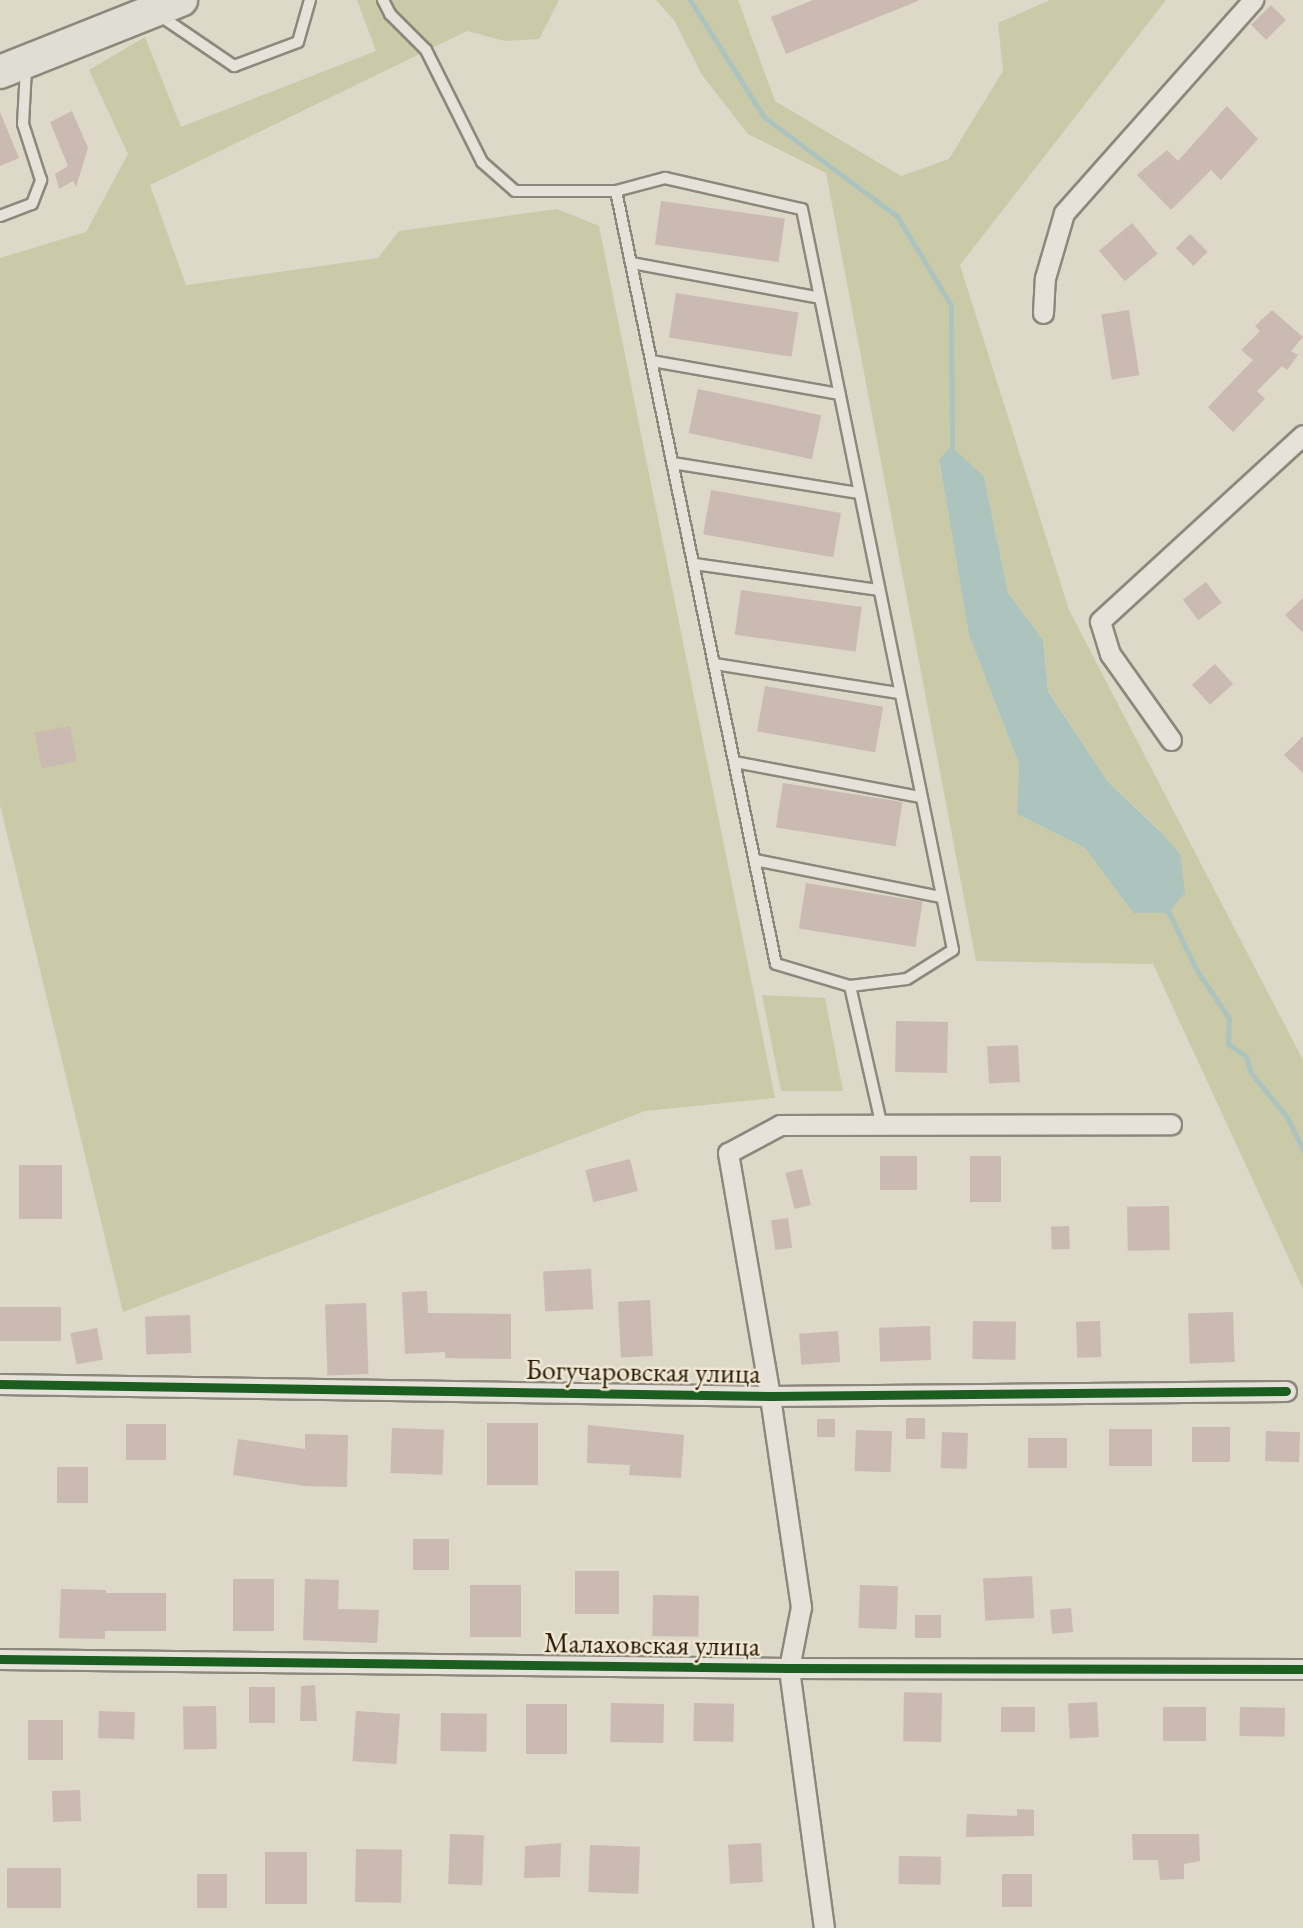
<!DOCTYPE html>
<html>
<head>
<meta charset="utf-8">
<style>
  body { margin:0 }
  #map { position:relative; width:1303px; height:1928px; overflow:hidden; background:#ddd8c8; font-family:"EB Garamond",serif }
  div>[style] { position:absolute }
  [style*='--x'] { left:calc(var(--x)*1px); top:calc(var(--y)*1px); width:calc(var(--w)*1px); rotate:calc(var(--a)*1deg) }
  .green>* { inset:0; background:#cacaa8 }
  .water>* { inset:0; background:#adc3be }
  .stream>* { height:5px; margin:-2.5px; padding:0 2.5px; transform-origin:2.5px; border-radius:2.5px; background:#adc3be }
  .building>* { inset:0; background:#cabab1; transform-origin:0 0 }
  .roads { filter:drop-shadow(2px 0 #8d887c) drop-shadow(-2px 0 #8d887c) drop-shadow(0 2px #8d887c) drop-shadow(0 -2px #8d887c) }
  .lane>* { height:10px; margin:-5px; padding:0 5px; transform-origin:5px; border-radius:5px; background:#e6e2da }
  .street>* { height:19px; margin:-9.5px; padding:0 9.5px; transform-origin:9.5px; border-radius:9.5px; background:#e6e2da }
  .primary>* { height:32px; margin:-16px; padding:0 16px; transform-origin:16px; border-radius:16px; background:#e0ddd4 }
  .cycleway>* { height:9px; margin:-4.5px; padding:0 4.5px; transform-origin:4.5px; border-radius:4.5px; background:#1b5e20 }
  span { translate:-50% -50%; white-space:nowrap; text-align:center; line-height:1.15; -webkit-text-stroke:5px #efe8d5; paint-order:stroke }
  .street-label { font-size:28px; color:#2a1801 }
</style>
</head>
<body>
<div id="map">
  <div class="green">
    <i style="clip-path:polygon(357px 0,559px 0,539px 39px,505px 41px,467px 31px,150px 185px,186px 285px,378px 258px,399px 231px,557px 209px,599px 226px,775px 1098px,645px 1111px,123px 1312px,0 805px,0 258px,86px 232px,128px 154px,89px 70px,145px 37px,181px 127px,376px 51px)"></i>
    <i style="clip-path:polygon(evenodd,656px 0,738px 0,775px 101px,901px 176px,949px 159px,1003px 71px,998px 23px,1050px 0,1166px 0,960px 265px,1069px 610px,1303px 1060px,1303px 1289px,1153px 964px,976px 961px,826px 173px,748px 134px,702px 75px,674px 20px,656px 0,939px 461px,984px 477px,1008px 593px,1043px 640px,1048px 690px,1108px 782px,1161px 831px,1133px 913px,1085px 848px,1017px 814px,1019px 764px,969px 635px,939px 461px)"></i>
    <i style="clip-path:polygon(762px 995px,825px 998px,843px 1091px,781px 1091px)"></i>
  </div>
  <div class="water">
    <i style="clip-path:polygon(951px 446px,984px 477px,1008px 593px,1043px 640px,1048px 691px,1108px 782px,1161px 832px,1180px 854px,1185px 892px,1169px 913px,1133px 913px,1085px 848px,1017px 814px,1019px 764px,969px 635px,939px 460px)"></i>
  </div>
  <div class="stream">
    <i style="--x:690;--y:0;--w:138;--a:57.7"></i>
    <i style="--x:764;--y:117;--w:166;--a:36.7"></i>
    <i style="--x:897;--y:216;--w:104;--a:58.8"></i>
    <i style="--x:951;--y:305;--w:146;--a:89.6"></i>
    <i style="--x:1163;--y:909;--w:7;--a:34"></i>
    <i style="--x:1169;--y:913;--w:64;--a:64.2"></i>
    <i style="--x:1197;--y:971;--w:57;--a:55.8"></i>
    <i style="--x:1229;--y:1018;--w:26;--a:92"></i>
    <i style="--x:1228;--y:1044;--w:22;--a:34"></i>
    <i style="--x:1246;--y:1056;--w:18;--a:74"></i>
    <i style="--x:1251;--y:1073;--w:57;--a:50.7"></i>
    <i style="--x:1287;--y:1117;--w:37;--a:64"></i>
  </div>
  <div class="building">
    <i style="clip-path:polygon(813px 0,918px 0,918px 1px,786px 54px,771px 17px)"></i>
    <i style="left:1271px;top:5px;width:21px;height:28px;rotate:45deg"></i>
    <i style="clip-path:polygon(1227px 106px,1258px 139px,1221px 180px,1211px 170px,1171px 210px,1137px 175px,1167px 150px,1178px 161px)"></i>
    <i style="clip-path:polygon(72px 111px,88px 148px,76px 187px,73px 181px,59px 189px,55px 174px,68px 166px,50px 122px)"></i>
    <i style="clip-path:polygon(0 112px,19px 158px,0 166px)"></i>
    <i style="left:661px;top:201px;width:125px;height:44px;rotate:8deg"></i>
    <i style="left:1132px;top:223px;width:40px;height:43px;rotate:50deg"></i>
    <i style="left:1190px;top:234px;width:25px;height:20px;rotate:45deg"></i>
    <i style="left:676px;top:293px;width:124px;height:45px;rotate:9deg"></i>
    <i style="left:1129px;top:310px;width:66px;height:28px;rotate:81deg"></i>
    <i style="clip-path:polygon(1272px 310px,1303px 337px,1291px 351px,1298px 355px,1287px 370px,1282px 366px,1257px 391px,1265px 399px,1233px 432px,1208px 407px,1253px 360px,1241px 350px,1260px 331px,1255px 326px)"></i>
    <i style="left:698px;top:389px;width:126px;height:45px;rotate:12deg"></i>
    <i style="left:711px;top:490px;width:132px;height:45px;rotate:10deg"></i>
    <i style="left:1206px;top:582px;width:26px;height:29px;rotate:53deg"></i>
    <i style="left:741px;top:590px;width:122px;height:45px;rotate:8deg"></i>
    <i style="clip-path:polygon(1303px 598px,1303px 633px,1285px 615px)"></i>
    <i style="left:1215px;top:664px;width:27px;height:31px;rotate:48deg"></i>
    <i style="left:765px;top:686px;width:120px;height:46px;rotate:10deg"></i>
    <i style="left:70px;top:726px;width:36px;height:36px;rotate:79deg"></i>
    <i style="clip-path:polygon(1303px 736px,1303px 773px,1284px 755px)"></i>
    <i style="left:783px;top:783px;width:121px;height:45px;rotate:9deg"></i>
    <i style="left:806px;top:883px;width:118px;height:46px;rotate:9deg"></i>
    <i style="left:896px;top:1021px;width:52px;height:51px;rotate:1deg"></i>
    <i style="left:1018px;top:1045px;width:37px;height:31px;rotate:87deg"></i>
    <i style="left:917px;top:1156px;width:34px;height:37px;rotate:90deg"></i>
    <i style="left:970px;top:1156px;width:31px;height:46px"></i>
    <i style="left:630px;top:1159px;width:33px;height:46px;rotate:76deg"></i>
    <i style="left:19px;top:1165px;width:43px;height:54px"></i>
    <i style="left:802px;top:1169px;width:37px;height:17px;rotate:76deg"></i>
    <i style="left:1169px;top:1206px;width:44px;height:42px;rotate:89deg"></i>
    <i style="left:788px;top:1218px;width:30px;height:17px;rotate:82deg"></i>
    <i style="left:1069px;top:1226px;width:23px;height:18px;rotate:88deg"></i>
    <i style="left:591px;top:1269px;width:40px;height:48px;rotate:87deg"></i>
    <i style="clip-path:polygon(427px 1291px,428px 1313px,511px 1314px,511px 1359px,445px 1358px,445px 1352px,405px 1354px,402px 1292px)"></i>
    <i style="left:650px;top:1300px;width:56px;height:32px;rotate:87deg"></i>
    <i style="left:366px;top:1303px;width:71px;height:41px;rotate:88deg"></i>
    <i style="left:61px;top:1307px;width:34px;height:61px;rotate:90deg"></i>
    <i style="left:1233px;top:1312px;width:50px;height:45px;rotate:88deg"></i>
    <i style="left:190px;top:1315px;width:38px;height:45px;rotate:88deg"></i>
    <i style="left:973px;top:1321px;width:43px;height:38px;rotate:1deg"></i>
    <i style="left:1100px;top:1321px;width:36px;height:24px;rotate:88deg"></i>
    <i style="left:930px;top:1326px;width:34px;height:51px;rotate:88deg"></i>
    <i style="left:97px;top:1328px;width:32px;height:27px;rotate:79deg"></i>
    <i style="left:838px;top:1331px;width:31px;height:39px;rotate:86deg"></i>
    <i style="left:906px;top:1418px;width:19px;height:21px"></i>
    <i style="left:835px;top:1419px;width:18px;height:18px;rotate:90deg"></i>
    <i style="left:487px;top:1423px;width:51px;height:62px"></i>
    <i style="left:126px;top:1424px;width:40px;height:36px"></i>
    <i style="clip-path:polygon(588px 1425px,684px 1435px,681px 1478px,629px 1475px,630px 1465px,587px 1463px)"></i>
    <i style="left:1192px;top:1427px;width:38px;height:35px"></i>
    <i style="left:392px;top:1428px;width:52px;height:45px;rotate:2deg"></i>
    <i style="left:1152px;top:1429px;width:37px;height:43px;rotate:90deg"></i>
    <i style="left:856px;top:1430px;width:36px;height:41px;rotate:2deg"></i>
    <i style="left:1266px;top:1431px;width:34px;height:30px;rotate:2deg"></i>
    <i style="left:942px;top:1432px;width:26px;height:36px;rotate:2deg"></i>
    <i style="clip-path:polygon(305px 1434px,348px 1435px,347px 1487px,305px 1486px,233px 1475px,238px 1439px,305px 1449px)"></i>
    <i style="left:1067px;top:1438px;width:30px;height:39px;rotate:90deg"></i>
    <i style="left:57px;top:1467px;width:31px;height:36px"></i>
    <i style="left:413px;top:1539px;width:36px;height:31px"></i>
    <i style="left:575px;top:1571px;width:44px;height:43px"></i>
    <i style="left:1032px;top:1576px;width:42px;height:49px;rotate:87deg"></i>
    <i style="left:233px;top:1579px;width:41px;height:52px"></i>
    <i style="clip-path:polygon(305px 1579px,339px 1580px,338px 1609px,379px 1610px,377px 1643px,303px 1640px)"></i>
    <i style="left:470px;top:1585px;width:51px;height:52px"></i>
    <i style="left:860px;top:1585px;width:38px;height:43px;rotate:2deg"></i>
    <i style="clip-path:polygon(61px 1589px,106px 1590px,106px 1593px,166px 1593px,166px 1631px,105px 1631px,105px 1639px,59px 1638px)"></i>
    <i style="left:653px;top:1595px;width:46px;height:41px;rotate:1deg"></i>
    <i style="left:1071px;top:1608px;width:24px;height:21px;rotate:85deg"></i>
    <i style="left:941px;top:1615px;width:23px;height:26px;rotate:90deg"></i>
    <i style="clip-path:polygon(315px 1685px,317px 1721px,300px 1721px,301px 1686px)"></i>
    <i style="left:249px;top:1687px;width:26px;height:36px"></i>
    <i style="left:942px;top:1693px;width:49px;height:38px;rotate:91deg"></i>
    <i style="left:1097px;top:1702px;width:35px;height:29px;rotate:87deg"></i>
    <i style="left:611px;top:1703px;width:53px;height:39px;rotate:1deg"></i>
    <i style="left:694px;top:1703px;width:40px;height:38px;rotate:1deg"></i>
    <i style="left:526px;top:1704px;width:41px;height:50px"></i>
    <i style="left:216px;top:1706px;width:43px;height:33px;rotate:89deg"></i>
    <i style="left:1001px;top:1707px;width:34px;height:25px"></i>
    <i style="left:1206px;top:1707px;width:34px;height:43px;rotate:90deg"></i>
    <i style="left:1240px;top:1707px;width:45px;height:29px;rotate:1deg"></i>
    <i style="left:99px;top:1711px;width:36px;height:27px;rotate:2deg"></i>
    <i style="left:356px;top:1711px;width:44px;height:50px;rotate:4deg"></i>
    <i style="left:441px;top:1713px;width:46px;height:38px;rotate:1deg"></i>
    <i style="left:28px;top:1720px;width:35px;height:40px"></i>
    <i style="left:80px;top:1790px;width:31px;height:28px;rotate:88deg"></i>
    <i style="clip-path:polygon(1017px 1809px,1034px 1810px,1034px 1836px,966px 1837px,967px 1814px,1017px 1816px)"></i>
    <i style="left:450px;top:1834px;width:34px;height:50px;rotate:2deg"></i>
    <i style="clip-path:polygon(1132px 1834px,1199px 1834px,1200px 1861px,1184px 1864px,1184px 1879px,1160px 1880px,1158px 1860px,1133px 1860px)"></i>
    <i style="clip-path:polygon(561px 1843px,560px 1877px,524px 1878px,525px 1846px)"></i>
    <i style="left:761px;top:1843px;width:39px;height:33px;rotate:87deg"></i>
    <i style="left:590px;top:1845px;width:50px;height:47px;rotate:2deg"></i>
    <i style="left:356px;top:1849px;width:46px;height:53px;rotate:1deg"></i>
    <i style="left:265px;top:1852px;width:42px;height:52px"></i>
    <i style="left:899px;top:1856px;width:42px;height:28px;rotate:1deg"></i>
    <i style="left:7px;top:1868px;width:54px;height:40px"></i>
    <i style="left:197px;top:1874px;width:30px;height:34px"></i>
    <i style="left:1002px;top:1874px;width:30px;height:33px"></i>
  </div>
  <div class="roads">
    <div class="lane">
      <i style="--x:383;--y:0;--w:16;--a:63"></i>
      <i style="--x:390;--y:14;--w:51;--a:45"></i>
      <i style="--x:426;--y:50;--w:125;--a:63.4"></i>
      <i style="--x:482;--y:162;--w:44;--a:41.3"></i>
      <i style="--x:515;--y:191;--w:101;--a:0"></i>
      <i style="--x:616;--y:191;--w:51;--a:-14.9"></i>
      <i style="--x:665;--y:178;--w:140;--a:12.8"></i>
      <i style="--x:802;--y:209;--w:756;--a:78.48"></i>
      <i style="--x:953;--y:950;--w:54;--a:147.8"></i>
      <i style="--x:907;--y:979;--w:57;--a:173"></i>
      <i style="--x:159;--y:15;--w:91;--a:34.2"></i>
      <i style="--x:234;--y:66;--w:68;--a:-20.6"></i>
      <i style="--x:298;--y:42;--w:44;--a:-74.1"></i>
      <i style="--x:616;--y:191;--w:789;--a:78.31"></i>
      <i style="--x:776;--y:964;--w:77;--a:16.6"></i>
      <i style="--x:850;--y:986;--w:140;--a:77.2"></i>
      <i style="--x:0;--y:216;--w:34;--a:-21"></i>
      <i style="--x:32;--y:204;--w:26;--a:-69"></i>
      <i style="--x:41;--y:180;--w:59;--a:-107.8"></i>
      <i style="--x:23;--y:124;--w:56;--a:-86.9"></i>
      <i style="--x:632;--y:263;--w:191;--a:10.5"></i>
      <i style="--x:652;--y:361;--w:190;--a:10"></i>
      <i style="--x:673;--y:463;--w:188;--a:9.2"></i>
      <i style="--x:694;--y:564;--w:186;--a:8"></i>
      <i style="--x:715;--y:664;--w:186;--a:9"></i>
      <i style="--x:735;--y:762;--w:188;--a:10.7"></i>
      <i style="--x:755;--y:860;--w:190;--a:11.3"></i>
    </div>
    <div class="street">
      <i style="--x:1043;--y:313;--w:35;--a:-87"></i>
      <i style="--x:1045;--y:278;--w:68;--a:-73.7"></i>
      <i style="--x:1064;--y:213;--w:285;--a:-48.4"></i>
      <i style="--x:1171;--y:740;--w:105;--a:-125.3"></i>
      <i style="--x:1110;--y:654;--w:34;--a:-107"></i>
      <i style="--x:1100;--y:621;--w:275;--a:-42.5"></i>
      <i style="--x:0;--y:1384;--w:770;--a:0.89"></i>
      <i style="--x:770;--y:1396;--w:516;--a:-0.56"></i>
      <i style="--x:0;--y:1659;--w:789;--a:0.65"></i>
      <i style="--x:789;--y:1668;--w:514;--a:0.11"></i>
      <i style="--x:824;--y:1928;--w:262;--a:-97.7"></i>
      <i style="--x:789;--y:1668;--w:62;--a:-78.9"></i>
      <i style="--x:801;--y:1607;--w:213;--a:-98.4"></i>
      <i style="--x:770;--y:1396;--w:247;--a:-99.8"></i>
      <i style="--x:728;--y:1153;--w:59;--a:-28.3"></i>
      <i style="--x:780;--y:1125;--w:391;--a:-0.1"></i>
    </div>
    <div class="primary">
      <i style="--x:0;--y:72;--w:195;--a:-21.7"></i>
    </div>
  </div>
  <div class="cycleway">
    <i style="--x:0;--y:1384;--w:770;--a:0.89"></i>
    <i style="--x:770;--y:1396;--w:516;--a:-0.56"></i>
    <i style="--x:0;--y:1659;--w:789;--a:0.65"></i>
    <i style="--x:789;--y:1668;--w:514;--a:0.11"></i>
  </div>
  <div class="street-label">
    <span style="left:643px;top:1371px;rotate:1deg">Богучаровская улица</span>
    <span style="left:652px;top:1644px;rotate:1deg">Малаховская улица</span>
  </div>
</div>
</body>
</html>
